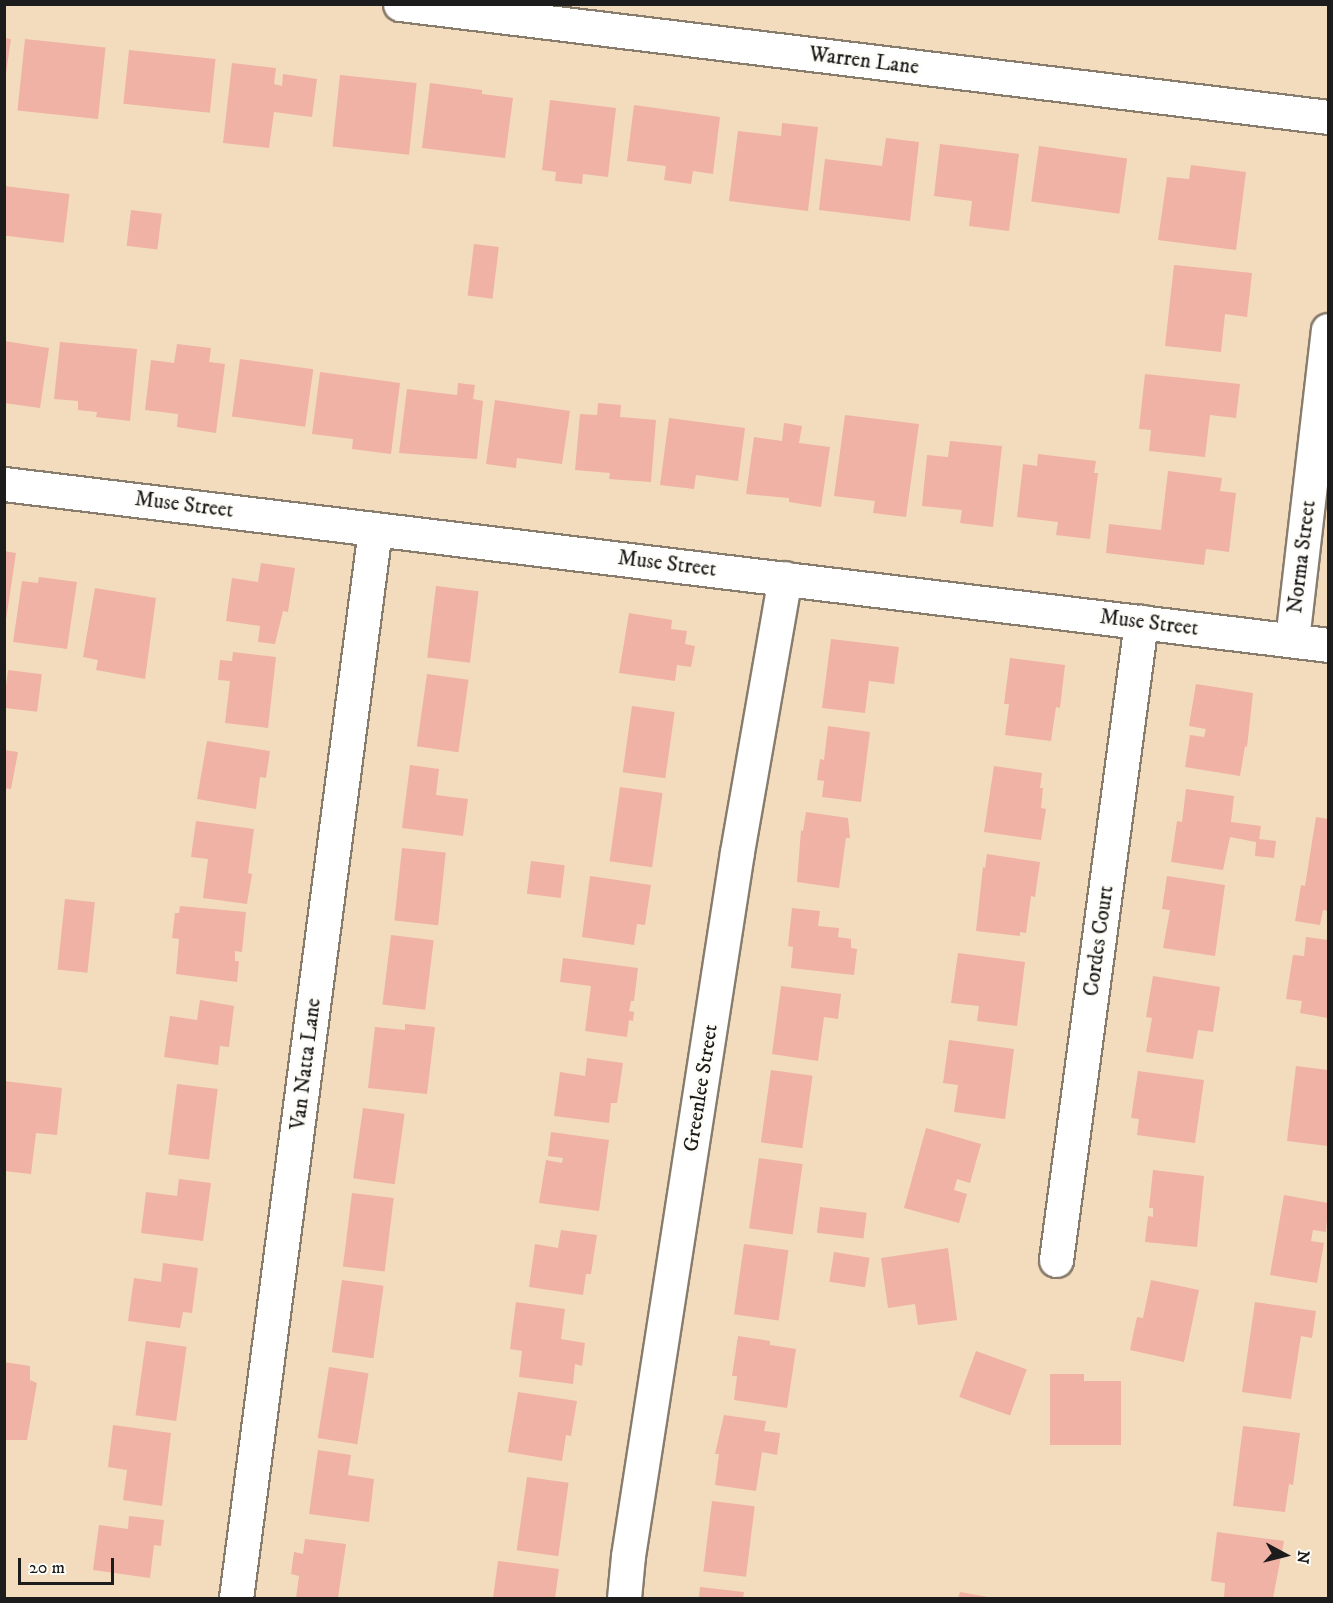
<!DOCTYPE html>
<html>
<head>
<meta charset="utf-8">
<style>
  body { margin:0 }
  #map { position:relative; width:1333px; height:1603px; overflow:hidden; background:#f3dcbe; font-family:"IM FELL DW Pica",serif }
  div>[style] { position:absolute }
  [style*='--x'] { left:calc(var(--x)*1px); top:calc(var(--y)*1px); width:calc(var(--w)*1px); rotate:calc(var(--a)*1deg) }
  .building>* { inset:0; background:#efb2a4; transform-origin:0 0 }
  .roads { filter:drop-shadow(2px 0 #887c6d) drop-shadow(-2px 0 #887c6d) drop-shadow(0 2px #887c6d) drop-shadow(0 -2px #887c6d) }
  .minor>* { height:33px; margin:-16.5px; padding:0 16.5px; transform-origin:16.5px; border-radius:16.5px; background:#fff }
  span { translate:-50% -50%; white-space:nowrap; text-align:center; line-height:1.15; -webkit-text-stroke:5px #fdfcf7; paint-order:stroke }
  .street-label { font-size:21px; color:#1c1c1c }
  .frame { position:absolute; inset:0; border:6px solid #1c1c1c; pointer-events:none }
  .north { position:absolute; left:1255px; top:1525px; width:60px; height:60px; -webkit-text-stroke:4px #fdfcf7; paint-order:stroke; rotate:97deg; font-size:16px; font-weight:700; line-height:24px; text-align:center; color:#1c1c1c }
  .north::after { content:''; display:block; margin:auto; width:21px; height:27px; background:#1c1c1c; clip-path:polygon(50% 0,100% 100%,50% 72%,0 100%) }
  .scale { position:absolute; left:18px; top:1558px; width:96px; height:27px; box-sizing:border-box; border:3px solid #1c1c1c; border-top:0; padding-left:8px; font-size:18px; line-height:21px; white-space:nowrap; color:#1c1c1c; -webkit-text-stroke:4px #fdfcf7; paint-order:stroke }
</style>
</head>
<body>
<div id="map">
  <div class="building">
    <i style="clip-path:polygon(4px 38px,11px 39px,6px 73px,4px 73px)"></i>
    <i style="left:25px;top:39px;width:81px;height:72px;rotate:6deg"></i>
    <i style="left:129px;top:50px;width:87px;height:54px;rotate:6deg"></i>
    <i style="clip-path:polygon(232px 63px,276px 68px,274px 84px,282px 86px,283px 74px,317px 79px,312px 117px,274px 112px,269px 148px,223px 143px)"></i>
    <i style="left:340px;top:75px;width:77px;height:72px;rotate:6deg"></i>
    <i style="clip-path:polygon(430px 83px,482px 90px,482px 94px,513px 98px,505px 158px,422px 148px)"></i>
    <i style="clip-path:polygon(550px 100px,616px 108px,608px 177px,583px 174px,582px 184px,555px 181px,556px 172px,542px 170px)"></i>
    <i style="clip-path:polygon(634px 105px,720px 117px,713px 174px,693px 171px,691px 184px,664px 180px,666px 166px,627px 161px)"></i>
    <i style="clip-path:polygon(782px 123px,818px 127px,808px 211px,729px 201px,738px 131px,781px 136px)"></i>
    <i style="clip-path:polygon(886px 138px,919px 142px,910px 221px,819px 210px,825px 159px,882px 166px)"></i>
    <i style="clip-path:polygon(940px 144px,1019px 154px,1009px 231px,969px 226px,972px 201px,934px 196px)"></i>
    <i style="left:1039px;top:146px;width:89px;height:56px;rotate:8deg"></i>
    <i style="clip-path:polygon(1191px 165px,1246px 172px,1236px 250px,1158px 240px,1167px 177px,1189px 179px)"></i>
    <i style="left:4px;top:186px;width:66px;height:49px;rotate:7deg"></i>
    <i style="left:131px;top:210px;width:31px;height:36px;rotate:7deg"></i>
    <i style="left:474px;top:244px;width:25px;height:52px;rotate:7deg"></i>
    <i style="clip-path:polygon(1174px 265px,1252px 273px,1247px 317px,1225px 314px,1221px 352px,1165px 346px)"></i>
    <i style="clip-path:polygon(4px 341px,49px 348px,40px 408px,4px 403px)"></i>
    <i style="clip-path:polygon(60px 342px,137px 349px,130px 421px,96px 417px,97px 412px,78px 410px,78px 401px,54px 399px)"></i>
    <i style="clip-path:polygon(177px 344px,211px 348px,209px 362px,225px 364px,216px 433px,177px 427px,178px 414px,145px 410px,151px 360px,174px 363px)"></i>
    <i style="left:240px;top:359px;width:74px;height:58px;rotate:8deg"></i>
    <i style="clip-path:polygon(320px 372px,400px 383px,391px 454px,352px 449px,353px 439px,312px 434px)"></i>
    <i style="clip-path:polygon(1145px 374px,1240px 384px,1236px 418px,1210px 415px,1205px 457px,1149px 451px,1151px 430px,1139px 429px)"></i>
    <i style="clip-path:polygon(458px 383px,475px 385px,473px 399px,483px 401px,477px 459px,399px 453px,407px 389px,457px 395px)"></i>
    <i style="clip-path:polygon(495px 400px,570px 411px,562px 464px,517px 458px,516px 468px,486px 464px)"></i>
    <i style="clip-path:polygon(598px 403px,621px 405px,620px 417px,656px 420px,651px 482px,609px 479px,610px 473px,575px 470px,580px 414px,597px 415px)"></i>
    <i style="clip-path:polygon(845px 415px,919px 424px,906px 517px,873px 513px,875px 501px,834px 496px)"></i>
    <i style="clip-path:polygon(669px 418px,745px 428px,738px 481px,696px 475px,694px 489px,660px 485px)"></i>
    <i style="clip-path:polygon(784px 423px,802px 426px,799px 443px,830px 447px,821px 507px,789px 502px,789px 498px,746px 494px,754px 437px,782px 441px)"></i>
    <i style="clip-path:polygon(950px 441px,1002px 446px,993px 527px,960px 523px,962px 510px,922px 506px,927px 455px,948px 457px)"></i>
    <i style="clip-path:polygon(1038px 454px,1096px 461px,1094px 473px,1098px 473px,1090px 539px,1056px 535px,1058px 522px,1017px 517px,1023px 464px,1037px 466px)"></i>
    <i style="clip-path:polygon(1168px 471px,1222px 478px,1220px 491px,1236px 493px,1229px 552px,1206px 549px,1204px 565px,1106px 553px,1109px 524px,1161px 530px)"></i>
    <i style="clip-path:polygon(4px 551px,16px 553px,6px 620px,4px 620px)"></i>
    <i style="clip-path:polygon(261px 563px,295px 568px,288px 612px,283px 611px,275px 644px,258px 642px,260px 626px,226px 621px,232px 578px,258px 582px)"></i>
    <i style="clip-path:polygon(39px 577px,77px 582px,67px 649px,13px 642px,22px 581px,38px 583px)"></i>
    <i style="left:436px;top:586px;width:43px;height:72px;rotate:7deg"></i>
    <i style="clip-path:polygon(95px 588px,156px 598px,145px 679px,96px 670px,98px 660px,83px 657px)"></i>
    <i style="clip-path:polygon(629px 613px,672px 620px,671px 629px,687px 631px,685px 644px,695px 646px,691px 667px,677px 665px,675px 681px,619px 673px)"></i>
    <i style="clip-path:polygon(831px 639px,899px 647px,894px 684px,869px 681px,865px 713px,822px 708px)"></i>
    <i style="clip-path:polygon(233px 652px,276px 657px,268px 728px,225px 723px,230px 681px,218px 680px,220px 660px,232px 661px)"></i>
    <i style="clip-path:polygon(1010px 658px,1065px 665px,1060px 708px,1056px 707px,1051px 741px,1005px 735px,1009px 704px,1004px 704px)"></i>
    <i style="left:8px;top:670px;width:34px;height:38px;rotate:7deg"></i>
    <i style="left:427px;top:674px;width:42px;height:73px;rotate:8deg"></i>
    <i style="clip-path:polygon(1196px 684px,1253px 693px,1247px 747px,1245px 746px,1240px 776px,1185px 767px,1190px 735px,1204px 737px,1206px 729px,1189px 726px)"></i>
    <i style="left:632px;top:706px;width:43px;height:67px;rotate:8deg"></i>
    <i style="clip-path:polygon(828px 726px,870px 732px,861px 802px,822px 797px,824px 781px,817px 780px,820px 759px,824px 760px)"></i>
    <i style="clip-path:polygon(207px 741px,270px 751px,266px 778px,260px 777px,256px 809px,197px 799px)"></i>
    <i style="clip-path:polygon(4px 750px,18px 752px,11px 789px,4px 788px)"></i>
    <i style="clip-path:polygon(410px 765px,439px 769px,436px 795px,468px 799px,463px 836px,402px 828px)"></i>
    <i style="clip-path:polygon(994px 766px,1042px 773px,1040px 788px,1043px 788px,1041px 808px,1046px 809px,1041px 840px,984px 832px)"></i>
    <i style="left:620px;top:787px;width:43px;height:75px;rotate:8deg"></i>
    <i style="clip-path:polygon(1186px 789px,1234px 796px,1231px 822px,1261px 826px,1259px 839px,1276px 841px,1274px 858px,1255px 856px,1256px 842px,1230px 837px,1223px 870px,1171px 862px,1177px 821px,1182px 822px)"></i>
    <i style="clip-path:polygon(806px 812px,848px 818px,850px 838px,846px 838px,839px 888px,797px 882px,801px 830px,803px 831px)"></i>
    <i style="clip-path:polygon(1316px 817px,1328px 819px,1328px 911px,1323px 910px,1320px 925px,1295px 921px,1301px 885px,1305px 886px)"></i>
    <i style="clip-path:polygon(196px 821px,254px 829px,248px 873px,252px 874px,247px 904px,203px 898px,208px 859px,191px 857px)"></i>
    <i style="left:402px;top:848px;width:44px;height:73px;rotate:6deg"></i>
    <i style="clip-path:polygon(987px 854px,1040px 862px,1035px 897px,1031px 896px,1026px 933px,1020px 932px,1020px 936px,976px 931px,983px 867px,985px 868px)"></i>
    <i style="left:531px;top:861px;width:34px;height:33px;rotate:7deg"></i>
    <i style="clip-path:polygon(590px 876px,651px 885px,645px 925px,637px 924px,634px 945px,582px 937px)"></i>
    <i style="clip-path:polygon(1167px 876px,1225px 885px,1215px 956px,1163px 948px,1170px 910px,1162px 909px)"></i>
    <i style="left:65px;top:899px;width:30px;height:71px;rotate:6deg"></i>
    <i style="clip-path:polygon(180px 906px,246px 912px,242px 952px,235px 951px,235px 961px,239px 961px,237px 982px,176px 974px,179px 939px,172px 938px,175px 913px,179px 913px)"></i>
    <i style="clip-path:polygon(792px 908px,820px 911px,818px 926px,839px 928px,838px 937px,851px 939px,851px 948px,857px 949px,854px 975px,791px 968px,793px 947px,788px 946px)"></i>
    <i style="left:391px;top:935px;width:43px;height:70px;rotate:7deg"></i>
    <i style="clip-path:polygon(1306px 937px,1328px 940px,1328px 1018px,1300px 1013px,1302px 1001px,1286px 999px,1293px 955px,1304px 956px)"></i>
    <i style="clip-path:polygon(958px 953px,1025px 962px,1017px 1026px,977px 1021px,979px 1006px,951px 1003px)"></i>
    <i style="clip-path:polygon(563px 958px,638px 968px,634px 1001px,631px 1001px,629px 1011px,634px 1012px,633px 1021px,629px 1020px,627px 1037px,585px 1031px,591px 986px,560px 982px)"></i>
    <i style="clip-path:polygon(1153px 976px,1220px 987px,1213px 1032px,1198px 1030px,1193px 1059px,1146px 1052px,1152px 1018px,1146px 1017px)"></i>
    <i style="clip-path:polygon(781px 986px,841px 994px,838px 1019px,824px 1017px,818px 1061px,772px 1054px)"></i>
    <i style="clip-path:polygon(200px 1000px,234px 1006px,229px 1047px,220px 1046px,218px 1065px,164px 1057px,170px 1016px,197px 1020px)"></i>
    <i style="clip-path:polygon(405px 1024px,435px 1027px,427px 1094px,368px 1088px,375px 1027px,405px 1030px)"></i>
    <i style="clip-path:polygon(949px 1040px,1014px 1049px,1005px 1119px,954px 1112px,958px 1085px,943px 1083px)"></i>
    <i style="clip-path:polygon(587px 1058px,623px 1063px,617px 1103px,611px 1103px,609px 1123px,554px 1116px,560px 1072px,585px 1076px)"></i>
    <i style="clip-path:polygon(1296px 1066px,1328px 1070px,1328px 1146px,1287px 1141px)"></i>
    <i style="left:771px;top:1070px;width:42px;height:73px;rotate:8deg"></i>
    <i style="clip-path:polygon(1138px 1071px,1204px 1080px,1195px 1143px,1137px 1135px,1139px 1119px,1131px 1118px)"></i>
    <i style="clip-path:polygon(4px 1081px,62px 1088px,57px 1135px,36px 1133px,31px 1174px,4px 1171px)"></i>
    <i style="left:177px;top:1084px;width:41px;height:71px;rotate:7deg"></i>
    <i style="left:363px;top:1108px;width:42px;height:71px;rotate:8deg"></i>
    <i style="clip-path:polygon(926px 1128px,981px 1144px,970px 1183px,957px 1179px,954px 1190px,967px 1194px,959px 1223px,904px 1208px)"></i>
    <i style="clip-path:polygon(551px 1132px,609px 1140px,599px 1211px,539px 1203px,546px 1160px,562px 1163px,563px 1158px,548px 1156px)"></i>
    <i style="left:759px;top:1158px;width:44px;height:71px;rotate:8deg"></i>
    <i style="clip-path:polygon(1153px 1170px,1204px 1176px,1197px 1247px,1145px 1242px,1148px 1216px,1153px 1217px,1153px 1208px,1149px 1208px)"></i>
    <i style="clip-path:polygon(179px 1179px,211px 1183px,203px 1241px,141px 1233px,146px 1192px,177px 1196px)"></i>
    <i style="left:352px;top:1193px;width:42px;height:74px;rotate:7deg"></i>
    <i style="clip-path:polygon(1284px 1195px,1328px 1203px,1326px 1232px,1313px 1230px,1311px 1241px,1324px 1243px,1317px 1283px,1270px 1275px)"></i>
    <i style="left:820px;top:1207px;width:47px;height:26px;rotate:7deg"></i>
    <i style="clip-path:polygon(561px 1230px,597px 1235px,591px 1274px,586px 1274px,583px 1295px,529px 1287px,535px 1244px,558px 1248px)"></i>
    <i style="left:744px;top:1244px;width:45px;height:71px;rotate:8deg"></i>
    <i style="clip-path:polygon(948px 1248px,957px 1320px,918px 1325px,915px 1304px,888px 1308px,881px 1258px)"></i>
    <i style="left:834px;top:1252px;width:36px;height:30px;rotate:9deg"></i>
    <i style="clip-path:polygon(163px 1263px,198px 1268px,192px 1313px,183px 1312px,180px 1328px,128px 1321px,134px 1278px,161px 1282px)"></i>
    <i style="left:342px;top:1280px;width:42px;height:73px;rotate:8deg"></i>
    <i style="clip-path:polygon(1151px 1280px,1199px 1290px,1184px 1362px,1130px 1350px,1137px 1317px,1143px 1318px)"></i>
    <i style="clip-path:polygon(516px 1302px,565px 1309px,561px 1339px,585px 1343px,582px 1366px,575px 1364px,573px 1384px,519px 1377px,522px 1351px,510px 1349px)"></i>
    <i style="clip-path:polygon(1255px 1302px,1316px 1311px,1312px 1338px,1301px 1336px,1291px 1399px,1242px 1392px)"></i>
    <i style="clip-path:polygon(738px 1336px,770px 1341px,770px 1345px,796px 1349px,787px 1408px,734px 1400px,737px 1376px,732px 1376px)"></i>
    <i style="left:146px;top:1341px;width:41px;height:75px;rotate:8deg"></i>
    <i style="left:976px;top:1351px;width:54px;height:49px;rotate:20deg"></i>
    <i style="clip-path:polygon(4px 1362px,30px 1366px,30px 1380px,37px 1383px,27px 1440px,4px 1440px)"></i>
    <i style="left:329px;top:1367px;width:40px;height:72px;rotate:9deg"></i>
    <i style="clip-path:polygon(1050px 1374px,1084px 1374px,1084px 1381px,1121px 1381px,1121px 1445px,1050px 1445px)"></i>
    <i style="clip-path:polygon(518px 1392px,577px 1401px,571px 1436px,566px 1435px,562px 1461px,508px 1452px)"></i>
    <i style="clip-path:polygon(724px 1415px,766px 1421px,764px 1431px,780px 1433px,777px 1455px,762px 1452px,756px 1491px,715px 1485px,719px 1454px,715px 1454px)"></i>
    <i style="clip-path:polygon(113px 1425px,171px 1433px,162px 1506px,123px 1500px,127px 1470px,108px 1467px)"></i>
    <i style="clip-path:polygon(1243px 1426px,1300px 1433px,1293px 1485px,1289px 1484px,1285px 1512px,1233px 1506px)"></i>
    <i style="clip-path:polygon(318px 1450px,351px 1455px,348px 1475px,374px 1479px,369px 1522px,309px 1514px)"></i>
    <i style="left:527px;top:1477px;width:42px;height:74px;rotate:8deg"></i>
    <i style="left:712px;top:1501px;width:43px;height:71px;rotate:7deg"></i>
    <i style="clip-path:polygon(129px 1516px,164px 1520px,161px 1546px,154px 1545px,150px 1578px,93px 1570px,99px 1525px,128px 1529px)"></i>
    <i style="clip-path:polygon(1217px 1532px,1284px 1541px,1273px 1598px,1224px 1598px,1225px 1583px,1211px 1581px)"></i>
    <i style="clip-path:polygon(305px 1539px,346px 1544px,338px 1598px,296px 1598px,299px 1576px,291px 1574px,294px 1552px,303px 1554px)"></i>
    <i style="clip-path:polygon(498px 1561px,559px 1569px,555px 1598px,493px 1598px)"></i>
    <i style="clip-path:polygon(700px 1587px,744px 1592px,743px 1598px,699px 1598px)"></i>
    <i style="clip-path:polygon(960px 1592px,988px 1597px,988px 1598px,958px 1598px)"></i>
  </div>
  <div class="roads">
    <div class="minor">
      <i style="--x:400;--y:4;--w:935;--a:6.94"></i>
      <i style="--x:4;--y:484;--w:1334;--a:6.93"></i>
      <i style="--x:1292;--y:640;--w:312;--a:-83.4"></i>
      <i style="--x:1056;--y:1260;--w:644;--a:-82.41"></i>
      <i style="--x:236;--y:1598;--w:1078;--a:-82.59"></i>
      <i style="--x:624;--y:1598;--w:42;--a:-84.6"></i>
      <i style="--x:628;--y:1556;--w:712;--a:-81.2"></i>
      <i style="--x:737;--y:852;--w:278;--a:-80.1"></i>
    </div>
  </div>
  <div class="street-label">
    <span style="left:864px;top:61px;rotate:7deg">Warren Lane</span>
    <span style="left:184px;top:505px;rotate:7deg">Muse Street</span>
    <span style="left:1302px;top:557px;rotate:-83deg">Norma Street</span>
    <span style="left:667px;top:564px;rotate:7deg">Muse Street</span>
    <span style="left:1149px;top:623px;rotate:7deg">Muse Street</span>
    <span style="left:1099px;top:941px;rotate:-82deg">Cordes Court</span>
    <span style="left:306px;top:1064px;rotate:-83deg">Van Natta Lane</span>
    <span style="left:701px;top:1088px;rotate:-81deg">Greenlee Street</span>
  </div>
  <div class="frame"></div>
  <div class="north">N</div>
  <div class="scale">20 m</div>
</div>
</body>
</html>
